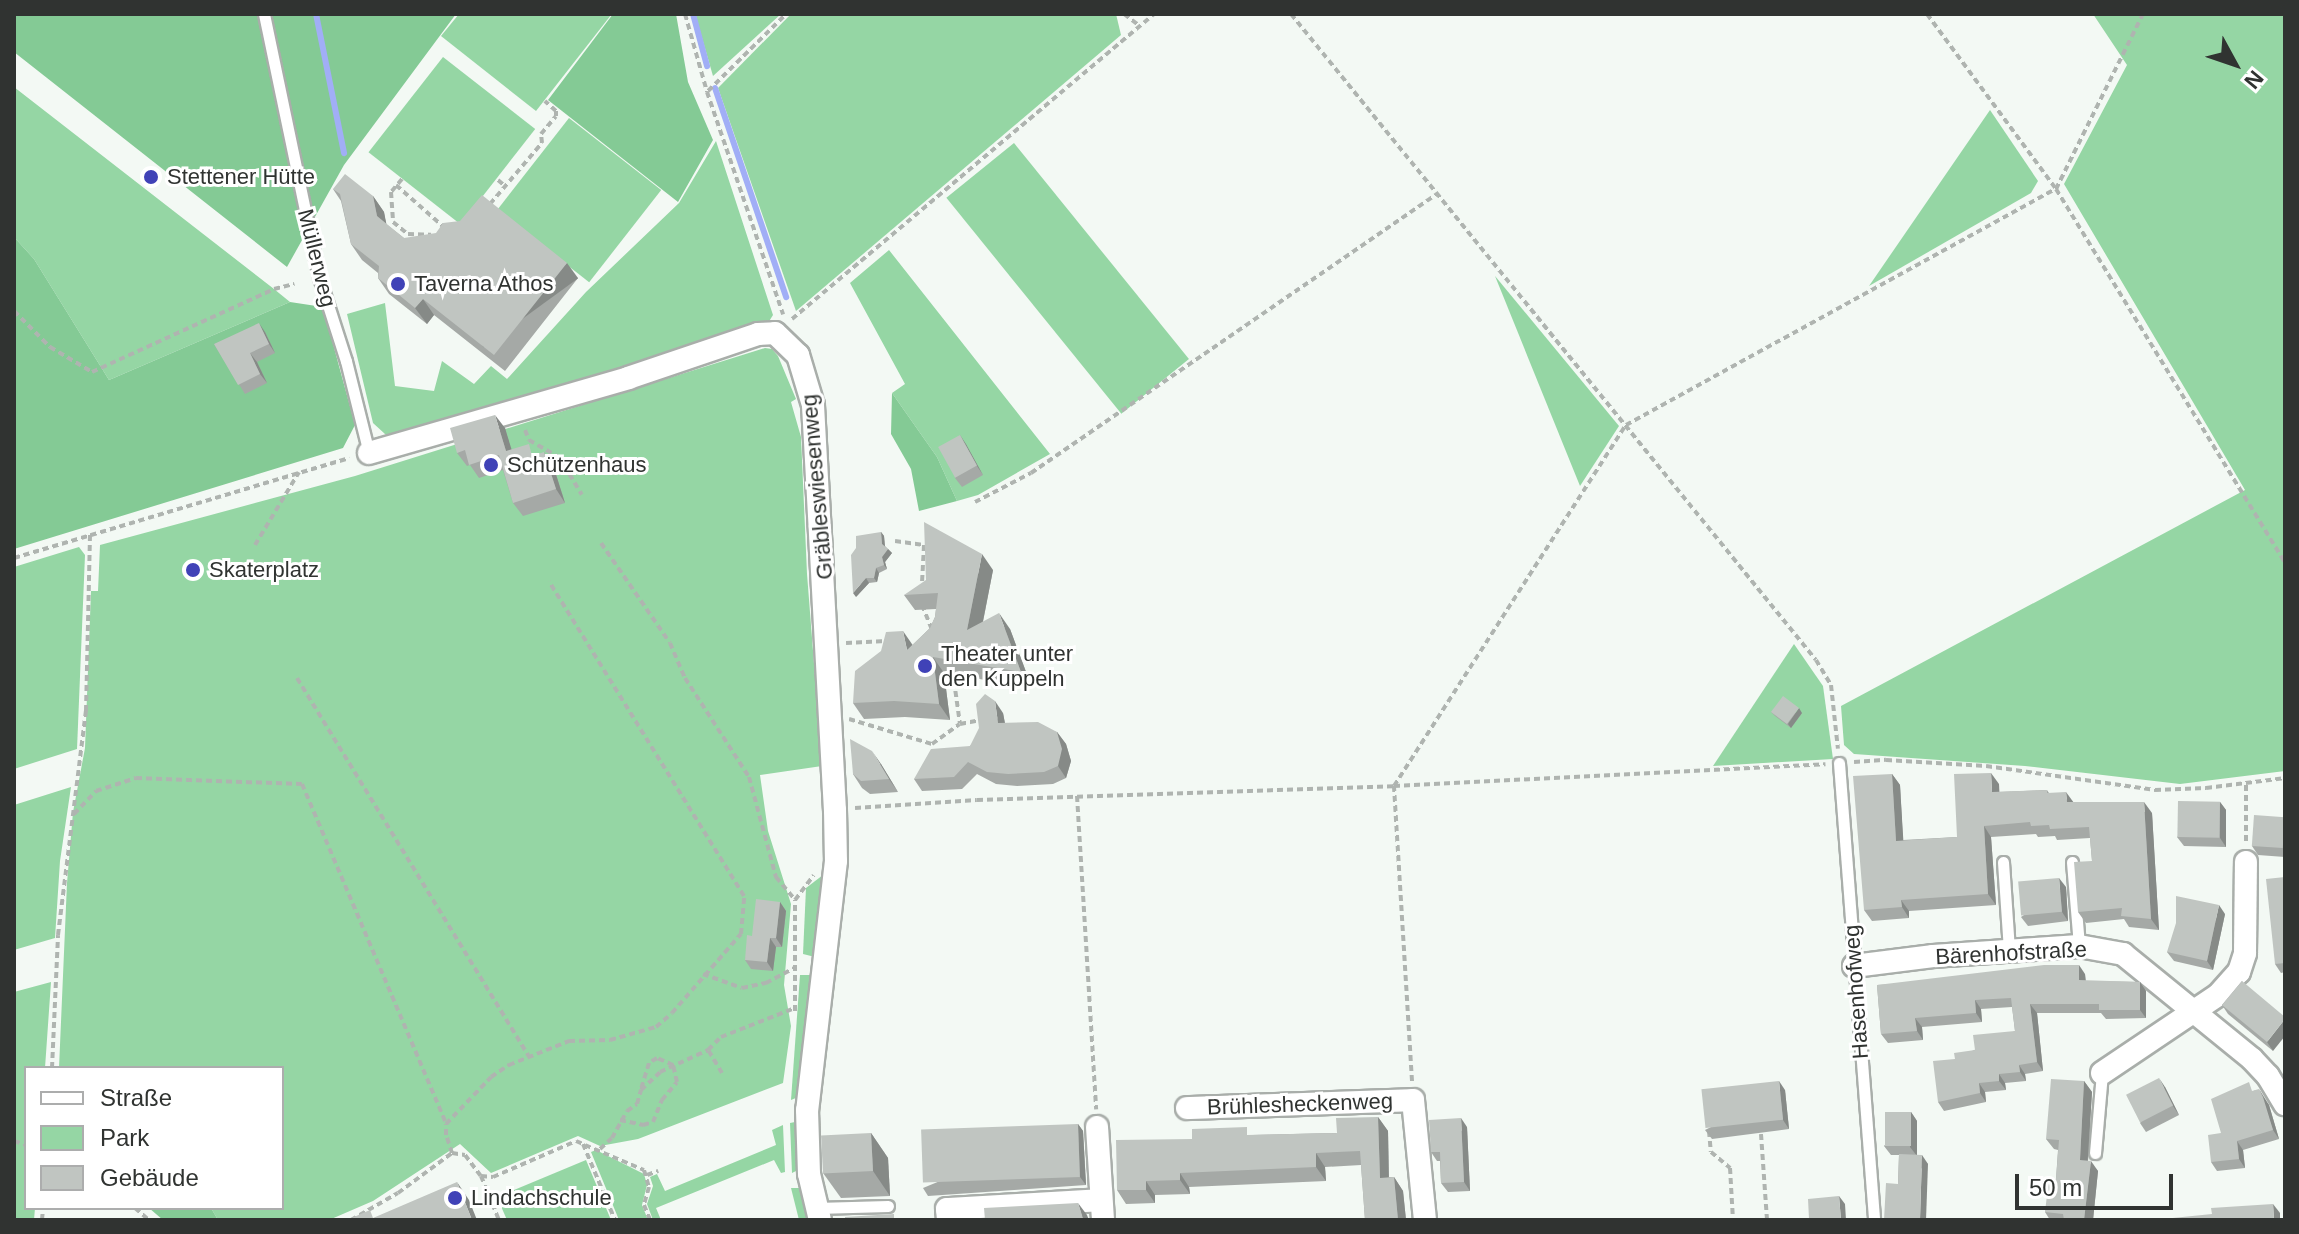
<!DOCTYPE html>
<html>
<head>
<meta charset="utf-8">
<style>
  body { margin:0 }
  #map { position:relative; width:2299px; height:1234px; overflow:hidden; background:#f3f9f4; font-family:Arial,sans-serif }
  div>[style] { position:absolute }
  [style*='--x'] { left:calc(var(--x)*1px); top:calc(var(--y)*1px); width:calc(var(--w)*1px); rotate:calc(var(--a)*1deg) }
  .green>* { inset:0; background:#95d6a4; transform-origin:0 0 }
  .forest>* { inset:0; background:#84ca95 }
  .stream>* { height:6px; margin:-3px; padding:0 3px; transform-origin:3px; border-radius:3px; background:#a1aef6 }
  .path>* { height:4px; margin-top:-2px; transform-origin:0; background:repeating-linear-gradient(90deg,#afb4b0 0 6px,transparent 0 10px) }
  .roads { filter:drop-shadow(2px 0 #a9aeaa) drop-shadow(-2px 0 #a9aeaa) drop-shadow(0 2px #a9aeaa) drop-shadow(0 -2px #a9aeaa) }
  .lane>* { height:11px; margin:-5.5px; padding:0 5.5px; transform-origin:5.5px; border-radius:5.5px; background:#fff }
  .street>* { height:22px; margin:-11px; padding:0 11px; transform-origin:11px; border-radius:11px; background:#fff }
  .wall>* { inset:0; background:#a5a9a6 }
  .shaded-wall>* { inset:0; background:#868a87; transform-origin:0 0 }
  .building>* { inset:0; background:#c0c5c1; transform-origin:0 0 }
  .dots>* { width:22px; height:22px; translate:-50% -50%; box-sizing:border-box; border:4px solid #fff; border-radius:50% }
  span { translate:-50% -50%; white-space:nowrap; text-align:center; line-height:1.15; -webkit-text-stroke:6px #fff; paint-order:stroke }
  .poi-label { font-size:22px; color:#303331 }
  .left { translate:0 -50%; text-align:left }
  .street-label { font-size:22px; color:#303331 }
  .frame { position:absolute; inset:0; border:16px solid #303331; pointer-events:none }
  .legend { position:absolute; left:24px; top:1066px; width:260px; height:144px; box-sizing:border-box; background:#fff; border:2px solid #acadad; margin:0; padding:10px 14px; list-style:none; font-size:24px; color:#303331 }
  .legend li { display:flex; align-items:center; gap:16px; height:40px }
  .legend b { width:40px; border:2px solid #acadad }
  .north { position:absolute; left:2195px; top:24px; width:80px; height:80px; -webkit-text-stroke:6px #fff; paint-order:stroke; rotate:130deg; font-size:22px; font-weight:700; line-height:32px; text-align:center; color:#303331 }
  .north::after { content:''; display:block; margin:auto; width:28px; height:36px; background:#303331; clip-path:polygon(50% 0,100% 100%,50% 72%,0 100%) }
  .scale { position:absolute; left:2015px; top:1174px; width:158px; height:36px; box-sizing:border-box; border:4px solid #303331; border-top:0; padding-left:10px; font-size:24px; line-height:28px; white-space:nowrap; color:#303331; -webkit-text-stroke:6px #fff; paint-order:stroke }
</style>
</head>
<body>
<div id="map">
  <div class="green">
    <i style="clip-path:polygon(459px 14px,609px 14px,611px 15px,536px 111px,441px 36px)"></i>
    <i style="clip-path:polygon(695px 14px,781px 14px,713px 76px)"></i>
    <i style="clip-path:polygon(791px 14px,1116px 14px,1121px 35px,796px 311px,718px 88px)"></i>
    <i style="clip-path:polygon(2093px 14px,2285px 14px,2285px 771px,2180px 784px,2025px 766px,1854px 754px,1844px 745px,1841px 706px,2245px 490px,2064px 184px,2127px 65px)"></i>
    <i style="left:443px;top:57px;width:117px;height:121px;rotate:38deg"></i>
    <i style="clip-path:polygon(14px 87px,274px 289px,290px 302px,109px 380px,34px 259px,14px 237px)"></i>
    <i style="clip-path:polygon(1990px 110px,2038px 181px,2031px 193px,1869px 286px)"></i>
    <i style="left:569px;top:118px;width:117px;height:117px;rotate:38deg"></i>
    <i style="clip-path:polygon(716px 141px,773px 315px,768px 323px,400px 438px,385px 434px,373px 423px,347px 314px,385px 303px,395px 386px,434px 391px,442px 361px,474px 384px,491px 366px,507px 379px,586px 292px,679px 203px)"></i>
    <i style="left:1014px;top:143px;width:278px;height:87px;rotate:51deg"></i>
    <i style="clip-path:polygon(889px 250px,1050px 454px,978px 495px,957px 501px,937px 457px,892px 393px,905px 384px,850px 283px)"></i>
    <i style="clip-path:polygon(1495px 276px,1619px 426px,1580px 486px)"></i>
    <i style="clip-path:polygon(765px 348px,772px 349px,778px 356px,796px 399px,791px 402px,801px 437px,807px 574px,822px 766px,760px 775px,768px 831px,791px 904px,784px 985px,791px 1026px,783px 1083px,638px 1139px,600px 1146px,578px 1136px,491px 1173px,460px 1144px,373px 1201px,329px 1220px,218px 1220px,211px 1208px,282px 1208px,282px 1068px,59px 1068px,67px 883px,73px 812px,85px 748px,91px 591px,98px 591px,100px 545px,355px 476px)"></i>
    <i style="clip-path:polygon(79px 547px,85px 555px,77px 749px,14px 769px,14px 567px)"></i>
    <i style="clip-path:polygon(1794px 644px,1823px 686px,1833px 759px,1713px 766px)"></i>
    <i style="clip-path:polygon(71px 787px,60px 861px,55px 938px,14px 950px,14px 805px)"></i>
    <i style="clip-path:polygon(823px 875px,815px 957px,803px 954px,806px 888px)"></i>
    <i style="clip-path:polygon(800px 975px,813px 975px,803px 1095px,791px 1100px)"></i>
    <i style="clip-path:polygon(51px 982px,45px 1068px,26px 1068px,26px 1208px,35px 1208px,34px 1220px,14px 1220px,14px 992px)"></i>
    <i style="clip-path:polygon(795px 1122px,800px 1125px,802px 1168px,792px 1173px,790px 1123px)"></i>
    <i style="clip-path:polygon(783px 1125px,785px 1172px,781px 1173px,774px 1160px,656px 1208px,661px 1220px,653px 1220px,647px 1204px,653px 1186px,650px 1177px,657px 1174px,665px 1191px,776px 1145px,772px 1130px)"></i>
    <i style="clip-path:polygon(596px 1150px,644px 1174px,647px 1185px,642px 1205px,648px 1220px,619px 1220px,591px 1152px)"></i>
    <i style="clip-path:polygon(586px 1160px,611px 1220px,507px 1220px,497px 1197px)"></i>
    <i style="clip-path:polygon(791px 1188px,804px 1188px,810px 1220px,799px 1220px)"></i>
  </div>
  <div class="forest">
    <i style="clip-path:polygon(14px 14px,456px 14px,344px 165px,287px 267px,14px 52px)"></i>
    <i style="clip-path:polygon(613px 14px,676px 14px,688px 82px,713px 140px,678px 202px,548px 100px)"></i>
    <i style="clip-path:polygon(14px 237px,34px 259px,109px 380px,290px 302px,323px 307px,355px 425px,343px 448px,14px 549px)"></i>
    <i style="clip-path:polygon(892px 393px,937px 457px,957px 501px,919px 511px,911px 469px,891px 434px)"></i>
    <i style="clip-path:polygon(149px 1208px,211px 1208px,218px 1220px,163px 1220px)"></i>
  </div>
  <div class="stream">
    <i style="--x:316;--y:14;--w:142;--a:78.6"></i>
    <i style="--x:693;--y:14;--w:54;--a:74.9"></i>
    <i style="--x:715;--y:88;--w:221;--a:71.2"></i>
  </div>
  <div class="path">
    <i style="--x:685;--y:14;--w:81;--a:74.2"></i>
    <i style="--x:707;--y:92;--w:235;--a:71.1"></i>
    <i style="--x:1124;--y:14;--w:20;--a:37"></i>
    <i style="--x:1291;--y:14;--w:832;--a:50.9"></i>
    <i style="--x:1816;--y:660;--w:29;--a:59"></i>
    <i style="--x:1831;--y:685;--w:64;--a:83.8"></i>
    <i style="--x:1927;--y:14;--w:217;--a:53.6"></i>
    <i style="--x:2056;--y:189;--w:439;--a:58.5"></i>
    <i style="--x:708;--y:91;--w:110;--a:-44.6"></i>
    <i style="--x:402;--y:179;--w:17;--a:130"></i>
    <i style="--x:391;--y:192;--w:30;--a:86"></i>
    <i style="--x:393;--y:222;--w:19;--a:39"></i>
    <i style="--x:408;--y:234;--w:23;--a:2"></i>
    <i style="--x:498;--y:180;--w:11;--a:41"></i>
    <i style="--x:396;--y:185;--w:65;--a:41.3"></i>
    <i style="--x:490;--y:204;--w:80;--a:-49.6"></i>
    <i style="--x:542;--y:143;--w:9;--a:-96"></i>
    <i style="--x:541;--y:134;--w:23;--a:-50"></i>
    <i style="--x:556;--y:116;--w:5;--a:-90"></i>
    <i style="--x:556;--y:111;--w:15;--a:-138"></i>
    <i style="--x:14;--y:311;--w:51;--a:45"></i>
    <i style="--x:50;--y:347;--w:49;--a:30.8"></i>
    <i style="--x:92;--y:372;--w:200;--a:-24.5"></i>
    <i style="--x:274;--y:289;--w:21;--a:-14"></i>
    <i style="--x:792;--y:319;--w:473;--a:-40.1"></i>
    <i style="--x:525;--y:430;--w:11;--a:68"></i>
    <i style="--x:529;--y:440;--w:34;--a:30"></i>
    <i style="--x:559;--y:457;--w:44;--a:58.8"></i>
    <i style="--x:975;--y:502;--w:63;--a:-27.4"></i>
    <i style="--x:1031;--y:473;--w:494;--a:-34.5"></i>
    <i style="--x:895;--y:541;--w:29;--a:8"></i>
    <i style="--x:924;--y:545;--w:39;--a:93"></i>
    <i style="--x:601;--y:543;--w:121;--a:55.4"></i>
    <i style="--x:670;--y:643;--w:38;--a:67"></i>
    <i style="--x:685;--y:678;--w:118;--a:57.1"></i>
    <i style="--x:749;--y:777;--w:104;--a:74.9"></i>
    <i style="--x:776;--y:877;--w:30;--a:50"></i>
    <i style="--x:255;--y:545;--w:85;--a:-58.9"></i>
    <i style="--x:14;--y:558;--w:350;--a:-16.6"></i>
    <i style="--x:922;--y:605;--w:27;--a:68"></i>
    <i style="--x:846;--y:643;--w:40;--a:-2.9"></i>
    <i style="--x:942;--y:677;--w:13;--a:18"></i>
    <i style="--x:954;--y:681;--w:43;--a:82.1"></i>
    <i style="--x:960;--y:724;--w:21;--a:-11"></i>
    <i style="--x:297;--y:678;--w:446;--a:58.5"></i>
    <i style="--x:849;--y:719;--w:87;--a:16.8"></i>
    <i style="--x:932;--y:744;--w:34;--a:-36"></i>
    <i style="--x:1854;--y:762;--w:32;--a:-4"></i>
    <i style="--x:1886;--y:760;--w:100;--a:3.4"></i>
    <i style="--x:1986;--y:766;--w:171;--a:8.1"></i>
    <i style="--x:2155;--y:790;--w:51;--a:-2.2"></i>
    <i style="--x:2206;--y:788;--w:80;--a:-7.2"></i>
    <i style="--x:1077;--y:796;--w:314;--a:86.5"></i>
    <i style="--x:855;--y:808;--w:122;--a:-3.8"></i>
    <i style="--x:977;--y:800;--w:417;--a:-1.9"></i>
    <i style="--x:1394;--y:786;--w:432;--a:-2.9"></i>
    <i style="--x:74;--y:814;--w:32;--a:-46"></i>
    <i style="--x:96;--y:791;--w:42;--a:-18"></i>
    <i style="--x:136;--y:778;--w:166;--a:2.1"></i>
    <i style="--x:302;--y:784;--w:368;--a:67"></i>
    <i style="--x:2246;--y:841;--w:57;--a:-90"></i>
    <i style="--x:703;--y:974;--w:41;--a:19.7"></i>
    <i style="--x:742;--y:988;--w:25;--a:-12"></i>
    <i style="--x:766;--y:983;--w:32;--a:-28"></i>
    <i style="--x:795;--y:1011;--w:111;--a:-90"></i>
    <i style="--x:795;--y:900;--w:31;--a:-53"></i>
    <i style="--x:52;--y:1068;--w:133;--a:-87.4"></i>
    <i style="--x:58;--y:935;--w:226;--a:-82.9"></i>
    <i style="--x:86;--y:711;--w:177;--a:-88.7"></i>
    <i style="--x:722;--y:1073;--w:27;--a:-121"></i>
    <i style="--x:708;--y:1050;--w:18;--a:-45"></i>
    <i style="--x:721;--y:1037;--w:79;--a:-21.4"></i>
    <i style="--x:1412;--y:1081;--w:296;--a:-93.5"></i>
    <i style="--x:1394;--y:786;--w:429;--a:-57.3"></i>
    <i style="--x:1626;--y:425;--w:491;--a:-28.8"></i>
    <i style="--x:2056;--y:189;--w:195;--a:-63.6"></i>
    <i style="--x:620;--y:1120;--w:24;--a:12"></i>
    <i style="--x:643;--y:1125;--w:10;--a:-17"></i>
    <i style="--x:653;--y:1122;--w:24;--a:-68"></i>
    <i style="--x:662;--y:1100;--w:23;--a:-50"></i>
    <i style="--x:677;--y:1082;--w:17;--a:-103"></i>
    <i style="--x:673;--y:1065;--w:17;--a:-156"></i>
    <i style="--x:657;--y:1058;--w:9;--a:148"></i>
    <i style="--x:649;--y:1063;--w:28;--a:107"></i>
    <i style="--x:1709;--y:1131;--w:21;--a:85"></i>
    <i style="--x:1711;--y:1152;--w:25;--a:40"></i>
    <i style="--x:1730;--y:1168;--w:52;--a:86.7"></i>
    <i style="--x:1761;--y:1134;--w:86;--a:86"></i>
    <i style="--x:14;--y:1141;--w:13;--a:18"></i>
    <i style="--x:585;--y:1145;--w:64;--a:23"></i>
    <i style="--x:644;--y:1170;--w:18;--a:74"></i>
    <i style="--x:649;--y:1187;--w:19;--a:106"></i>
    <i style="--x:644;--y:1205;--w:16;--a:68"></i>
    <i style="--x:600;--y:1149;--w:16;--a:-43"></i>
    <i style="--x:612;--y:1138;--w:31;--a:-61"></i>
    <i style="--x:627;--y:1111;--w:12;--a:-35"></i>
    <i style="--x:637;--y:1104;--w:15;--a:-74"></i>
    <i style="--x:641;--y:1090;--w:26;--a:-43"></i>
    <i style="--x:660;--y:1072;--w:53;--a:-24.6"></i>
    <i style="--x:452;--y:1153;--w:13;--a:9"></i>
    <i style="--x:465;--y:1155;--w:26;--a:53"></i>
    <i style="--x:481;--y:1176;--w:12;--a:5"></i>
    <i style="--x:493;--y:1177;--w:90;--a:-23.4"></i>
    <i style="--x:576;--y:1141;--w:8;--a:23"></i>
    <i style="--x:583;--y:1144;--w:82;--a:67.2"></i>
    <i style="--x:647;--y:1175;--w:12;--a:-20"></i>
    <i style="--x:481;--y:1176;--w:48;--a:67.8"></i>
    <i style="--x:135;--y:1208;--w:18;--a:41"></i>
    <i style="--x:42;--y:1220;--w:12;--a:-85"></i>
    <i style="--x:351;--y:1220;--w:54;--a:-29.9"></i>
    <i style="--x:398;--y:1193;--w:67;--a:-36.5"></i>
    <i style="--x:452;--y:1153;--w:19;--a:-108"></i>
    <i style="--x:446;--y:1135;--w:11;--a:-90"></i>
    <i style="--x:446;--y:1124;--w:65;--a:-46.2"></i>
    <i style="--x:491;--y:1077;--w:22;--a:-34"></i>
    <i style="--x:509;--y:1065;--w:65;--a:-21.8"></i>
    <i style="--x:569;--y:1041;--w:41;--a:-1.4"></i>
    <i style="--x:610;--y:1040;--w:48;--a:-15.8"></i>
    <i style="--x:656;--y:1027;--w:21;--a:-41"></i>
    <i style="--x:672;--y:1013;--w:105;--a:-48.9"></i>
    <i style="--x:741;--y:934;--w:38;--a:-85"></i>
    <i style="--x:744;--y:896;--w:370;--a:-121.8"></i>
  </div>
  <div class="roads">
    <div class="lane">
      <i style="--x:264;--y:14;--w:269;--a:78.2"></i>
      <i style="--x:319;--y:277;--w:88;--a:72.2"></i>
      <i style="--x:346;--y:361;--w:95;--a:76"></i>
      <i style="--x:1839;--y:763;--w:458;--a:85.6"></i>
      <i style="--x:2003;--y:862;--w:88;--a:86.1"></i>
      <i style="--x:2072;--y:862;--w:84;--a:85.2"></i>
      <i style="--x:2095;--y:1153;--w:80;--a:-85"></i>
      <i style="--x:816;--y:1208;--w:72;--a:-1.6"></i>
    </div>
    <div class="street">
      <i style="--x:369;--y:453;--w:270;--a:-16.1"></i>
      <i style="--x:628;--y:378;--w:137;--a:-18.7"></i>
      <i style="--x:758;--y:334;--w:17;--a:-3"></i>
      <i style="--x:775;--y:333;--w:32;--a:44"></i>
      <i style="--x:798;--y:355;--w:52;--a:73.3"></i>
      <i style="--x:813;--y:405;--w:406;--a:86.9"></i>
      <i style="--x:835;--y:810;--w:51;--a:88.9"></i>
      <i style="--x:836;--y:861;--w:251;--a:96.6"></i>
      <i style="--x:807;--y:1110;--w:64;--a:88.2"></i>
      <i style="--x:809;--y:1174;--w:47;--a:76.6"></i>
      <i style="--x:1854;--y:966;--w:80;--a:-7.2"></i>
      <i style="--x:1933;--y:956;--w:146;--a:-3.9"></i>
      <i style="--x:2079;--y:946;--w:45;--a:10.3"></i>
      <i style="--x:2123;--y:954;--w:166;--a:39.1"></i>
      <i style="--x:2252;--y:1059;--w:23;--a:47"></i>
      <i style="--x:2268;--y:1076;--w:33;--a:59"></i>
      <i style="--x:2102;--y:1073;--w:140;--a:-33.9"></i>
      <i style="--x:2218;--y:995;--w:31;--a:-48"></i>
      <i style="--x:2239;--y:972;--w:20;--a:-72"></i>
      <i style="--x:2245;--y:953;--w:91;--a:-89.4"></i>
      <i style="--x:1187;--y:1108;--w:226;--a:-2"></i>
      <i style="--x:1413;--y:1100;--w:121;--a:84.3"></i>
      <i style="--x:1097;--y:1127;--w:93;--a:86.3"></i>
      <i style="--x:948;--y:1220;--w:11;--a:-95"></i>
      <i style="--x:947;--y:1209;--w:154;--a:-3.3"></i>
    </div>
  </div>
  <div class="wall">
    <i style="clip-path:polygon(333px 189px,373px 196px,384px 212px,386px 224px,404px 238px,578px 278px,505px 371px,434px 315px,427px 324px,389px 294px,378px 278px,378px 273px,362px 260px,351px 244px,341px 201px)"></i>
    <i style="clip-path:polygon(265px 332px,275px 353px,257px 362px,267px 383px,245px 394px,214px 344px)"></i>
    <i style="clip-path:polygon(505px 428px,511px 450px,536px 455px,553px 465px,565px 503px,523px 516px,513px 503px,503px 470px,479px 478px,470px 465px,467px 466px,457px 453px)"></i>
    <i style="clip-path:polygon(960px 435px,983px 475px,962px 487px,955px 478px)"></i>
    <i style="clip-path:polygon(881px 532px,884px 536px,885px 546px,892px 553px,885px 562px,887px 569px,879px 573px,877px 582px,869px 583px,856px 597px)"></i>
    <i style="clip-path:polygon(993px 570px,983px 622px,1010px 629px,1032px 688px,944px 673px,950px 720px,905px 717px,864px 719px,853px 703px,930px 628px,935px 617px,936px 609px,915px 610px,904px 595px)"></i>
    <i style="clip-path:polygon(1771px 712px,1802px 713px,1791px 728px,1775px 716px)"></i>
    <i style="clip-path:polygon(1003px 713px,1005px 723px,1057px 732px,1066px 744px,1071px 761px,1066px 778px,1053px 784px,1017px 786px,996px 784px,977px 774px,962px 789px,922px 791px,914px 779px,970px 746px)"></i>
    <i style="clip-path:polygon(881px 764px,898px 792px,870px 794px,862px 788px,853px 774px)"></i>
    <i style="clip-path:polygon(1892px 774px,1900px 785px,1903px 840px,1957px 837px,1999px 784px,1999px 792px,2047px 790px,2049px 793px,2073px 802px,2152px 813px,2159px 930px,2129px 927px,2124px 919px,2086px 923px,2078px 912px,2092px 861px,2090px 838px,2057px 840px,2055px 836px,2038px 837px,2036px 834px,1991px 837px,1996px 905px,1909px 911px,1909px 918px,1872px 921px,1864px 910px)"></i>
    <i style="clip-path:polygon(2220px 802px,2226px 810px,2226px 847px,2184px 846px,2177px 837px)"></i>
    <i style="clip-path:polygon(2285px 817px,2285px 857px,2258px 855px,2252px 846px)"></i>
    <i style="clip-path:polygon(2285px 877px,2285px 972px,2281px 973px,2275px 964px)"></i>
    <i style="clip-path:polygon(2066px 887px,2068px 921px,2028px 926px,2021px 917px)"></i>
    <i style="clip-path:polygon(780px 902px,786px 911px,782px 947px,776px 947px,773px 971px,751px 969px,745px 960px,752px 936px)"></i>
    <i style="clip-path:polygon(2225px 914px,2213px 970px,2174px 961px,2167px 952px)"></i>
    <i style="clip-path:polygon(2085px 974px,2086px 981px,2140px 982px,2146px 991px,2146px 1018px,2106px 1019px,2101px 1013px,2037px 1013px,2043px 1071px,2025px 1074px,2026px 1081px,2005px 1083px,2006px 1090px,1985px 1092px,1986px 1102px,1944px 1111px,1938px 1102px,1955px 1059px,2015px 1031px,2012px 1007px,1981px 1009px,1982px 1022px,1922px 1027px,1923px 1040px,1888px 1043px,1881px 1034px,1877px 985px)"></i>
    <i style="clip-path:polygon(2242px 981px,2273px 1051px,2228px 1014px,2222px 1005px)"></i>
    <i style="clip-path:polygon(2084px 1081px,2092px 1092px,2088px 1161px,2098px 1171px,2093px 1220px,2050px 1220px,2045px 1212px,2056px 1179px,2058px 1150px,2054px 1149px,2046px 1139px)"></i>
    <i style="clip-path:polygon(2165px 1087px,2179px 1115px,2146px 1132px,2140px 1123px)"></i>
    <i style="clip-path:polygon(1785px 1090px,1789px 1129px,1712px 1139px,1705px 1130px)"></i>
    <i style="clip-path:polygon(2255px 1090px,2269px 1105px,2279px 1139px,2243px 1150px,2245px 1168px,2217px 1171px,2211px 1162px,2221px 1133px)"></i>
    <i style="clip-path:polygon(1911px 1112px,1917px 1121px,1917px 1155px,1928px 1164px,1898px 1184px,1899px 1155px,1891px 1155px,1884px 1146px)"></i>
    <i style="clip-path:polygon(1378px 1117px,1388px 1131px,1389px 1177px,1394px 1177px,1403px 1191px,1406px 1220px,1365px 1220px,1361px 1165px,1325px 1167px,1326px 1181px,1189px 1187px,1190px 1194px,1155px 1195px,1155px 1203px,1126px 1204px,1117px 1190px,1252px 1135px,1337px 1133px)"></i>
    <i style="clip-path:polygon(1078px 1124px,1083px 1131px,1086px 1185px,928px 1196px,923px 1188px)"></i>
    <i style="clip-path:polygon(1467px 1127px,1470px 1191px,1448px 1192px,1441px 1183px,1440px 1161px,1437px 1161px,1431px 1152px)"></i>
    <i style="clip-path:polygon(871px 1133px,888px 1158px,890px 1196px,841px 1198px,823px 1173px)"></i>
  </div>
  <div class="shaded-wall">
    <i style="clip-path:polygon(373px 196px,384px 212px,388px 232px,377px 216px)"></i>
    <i style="left:567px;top:263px;width:19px;height:117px;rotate:54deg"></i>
    <i style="clip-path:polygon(423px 299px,434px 315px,427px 324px,415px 308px)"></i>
    <i style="clip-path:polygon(259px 323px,265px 332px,275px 353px,269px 344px)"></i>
    <i style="clip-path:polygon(250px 353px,257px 362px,267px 383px,260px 374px)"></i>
    <i style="clip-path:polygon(495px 415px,505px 428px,516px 464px,506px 451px)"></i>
    <i style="clip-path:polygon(960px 435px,966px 444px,983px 475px,977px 466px)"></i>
    <i style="clip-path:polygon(544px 452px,553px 465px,565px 503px,556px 489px)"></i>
    <i style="clip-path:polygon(881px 532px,884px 536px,885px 548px,882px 544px)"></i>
    <i style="clip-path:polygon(888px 549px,892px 553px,885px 562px,887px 569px,884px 565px,882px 557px)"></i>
    <i style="clip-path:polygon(982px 554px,993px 570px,978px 646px,967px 630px)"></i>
    <i style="clip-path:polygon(876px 568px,879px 573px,877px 582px,874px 578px)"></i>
    <i style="clip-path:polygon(866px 578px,869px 583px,856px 597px,853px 593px)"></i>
    <i style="clip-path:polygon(999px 613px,1010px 629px,1032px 688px,1021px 672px)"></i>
    <i style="clip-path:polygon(903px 631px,914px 647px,907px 650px)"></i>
    <i style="clip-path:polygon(933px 657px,944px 673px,950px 720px,939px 704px)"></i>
    <i style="clip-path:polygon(995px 701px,1003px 713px,1007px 735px,998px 723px)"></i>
    <i style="clip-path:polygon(1799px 708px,1802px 713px,1791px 728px,1788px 724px)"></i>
    <i style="clip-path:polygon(1057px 732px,1066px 744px,1071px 761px,1066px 778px,1058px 766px)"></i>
    <i style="clip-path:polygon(872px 751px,881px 764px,898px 792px,889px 779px)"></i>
    <i style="clip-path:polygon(1991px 773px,1999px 784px,2000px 803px,1992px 792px)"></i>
    <i style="clip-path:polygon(1892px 774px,1900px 785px,1904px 852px,1896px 841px)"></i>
    <i style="clip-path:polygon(2066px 792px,2074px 803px,2067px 802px)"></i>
    <i style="clip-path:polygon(2144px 802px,2152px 813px,2159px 930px,2151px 919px)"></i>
    <i style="clip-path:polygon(2220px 802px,2226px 810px,2226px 847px,2220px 838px)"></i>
    <i style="clip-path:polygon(1984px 826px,1991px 837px,1996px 905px,1988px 894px)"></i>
    <i style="clip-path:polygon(2059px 878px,2066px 887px,2068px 921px,2062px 912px)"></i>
    <i style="clip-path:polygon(1901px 900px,1909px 911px,1909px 918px,1902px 907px)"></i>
    <i style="clip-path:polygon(780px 902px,786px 911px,782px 947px,776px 938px)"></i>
    <i style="clip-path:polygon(2219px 905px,2225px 914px,2213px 970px,2207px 961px)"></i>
    <i style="clip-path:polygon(770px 938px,776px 947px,773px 971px,767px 962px)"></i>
    <i style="clip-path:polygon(2079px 965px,2085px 974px,2086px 989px,2079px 980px)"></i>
    <i style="clip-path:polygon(2140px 982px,2146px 991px,2146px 1018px,2140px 1010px)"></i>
    <i style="clip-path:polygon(1975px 1000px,1981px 1009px,1982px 1022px,1976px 1013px)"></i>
    <i style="clip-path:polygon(2030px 1004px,2037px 1013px,2043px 1071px,2037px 1062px)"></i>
    <i style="clip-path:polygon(1915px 1018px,1922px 1027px,1923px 1040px,1917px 1031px)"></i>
    <i style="clip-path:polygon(2285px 1019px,2285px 1036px,2273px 1051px,2267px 1042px)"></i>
    <i style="clip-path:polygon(2019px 1065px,2025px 1074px,2026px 1081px,2020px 1072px)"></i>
    <i style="clip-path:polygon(1999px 1074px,2005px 1083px,2006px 1090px,1999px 1081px)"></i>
    <i style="clip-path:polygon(2159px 1078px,2165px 1087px,2179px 1115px,2173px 1106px)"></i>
    <i style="clip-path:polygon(1779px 1081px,1785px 1090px,1789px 1129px,1783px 1120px)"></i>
    <i style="clip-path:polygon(2084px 1081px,2092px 1092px,2087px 1171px,2080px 1160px)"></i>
    <i style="clip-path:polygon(1979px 1083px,1985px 1092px,1986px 1102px,1980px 1093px)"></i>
    <i style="clip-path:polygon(2259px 1089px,2269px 1105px,2279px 1139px,2273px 1130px)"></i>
    <i style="clip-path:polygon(1911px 1112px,1917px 1121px,1917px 1156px,1910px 1147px)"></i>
    <i style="clip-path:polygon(1378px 1117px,1388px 1131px,1389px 1192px,1380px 1178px)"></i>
    <i style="clip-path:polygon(1461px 1118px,1467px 1127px,1470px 1191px,1464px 1182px)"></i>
    <i style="clip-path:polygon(1078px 1124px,1083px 1131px,1086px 1185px,1080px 1177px)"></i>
    <i style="clip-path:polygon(871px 1133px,888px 1158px,890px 1196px,873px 1171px)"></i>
    <i style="clip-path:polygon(2237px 1141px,2243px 1150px,2245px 1168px,2239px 1159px)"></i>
    <i style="clip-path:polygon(1316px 1153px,1325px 1167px,1326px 1181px,1316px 1167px)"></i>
    <i style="clip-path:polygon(1922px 1155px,1928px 1164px,1926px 1220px,1920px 1220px)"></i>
    <i style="clip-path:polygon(2091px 1161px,2098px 1171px,2093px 1220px,2084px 1220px)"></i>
    <i style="clip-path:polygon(1180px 1173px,1189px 1187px,1190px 1194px,1180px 1180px)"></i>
    <i style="clip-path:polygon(1394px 1177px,1403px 1191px,1406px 1220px,1398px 1220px)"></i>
    <i style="clip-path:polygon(1146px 1181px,1155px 1195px,1155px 1203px,1146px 1190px)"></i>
    <i style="clip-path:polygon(457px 1182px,469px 1200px,477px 1220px,472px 1220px)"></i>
    <i style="clip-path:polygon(1839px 1196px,1845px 1204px,1846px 1220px,1841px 1220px)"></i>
    <i style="clip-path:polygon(1078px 1203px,1087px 1215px,1089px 1220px,1083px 1220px)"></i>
    <i style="clip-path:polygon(2273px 1204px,2280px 1213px,2280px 1220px,2274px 1220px)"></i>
  </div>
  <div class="building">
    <i style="clip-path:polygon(345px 174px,373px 196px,377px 216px,404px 238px,436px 233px,443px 223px,460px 221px,482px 195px,567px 263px,494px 355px,423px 299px,415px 308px,378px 278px,379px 266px,351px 244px,340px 194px,333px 189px)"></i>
    <i style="clip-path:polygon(259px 323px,269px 344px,250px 353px,260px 374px,238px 385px,214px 344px)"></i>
    <i style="clip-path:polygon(495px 415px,506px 451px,529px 444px,532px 456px,544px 452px,556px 489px,513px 503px,499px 455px,469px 465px,465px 450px,457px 453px,450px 428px)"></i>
    <i style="left:960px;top:435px;width:35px;height:25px;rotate:61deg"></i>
    <i style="clip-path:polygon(924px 522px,982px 554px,967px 630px,999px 613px,1021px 672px,933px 657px,939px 704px,894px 701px,853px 703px,855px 671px,881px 651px,886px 632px,903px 631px,907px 650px,930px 628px,935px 617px,938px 593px,904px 595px,926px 580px)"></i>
    <i style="clip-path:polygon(881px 532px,882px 544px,888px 549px,882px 557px,884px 565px,876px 568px,874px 578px,866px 578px,853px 593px,851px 555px,856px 548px,856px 536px)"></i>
    <i style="clip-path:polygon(985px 694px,995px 701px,998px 723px,1038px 722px,1057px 732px,1062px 749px,1058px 766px,1044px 772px,1008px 774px,987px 772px,968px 762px,954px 777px,914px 779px,931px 749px,970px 746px,979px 728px,976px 704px)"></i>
    <i style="left:1783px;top:696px;width:20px;height:20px;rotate:37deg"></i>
    <i style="clip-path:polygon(850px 739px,872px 751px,889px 779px,861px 781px,853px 774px)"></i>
    <i style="clip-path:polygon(1991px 773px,1992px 792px,2047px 790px,2047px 793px,2066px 792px,2067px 802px,2144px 802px,2151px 919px,2121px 916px,2122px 908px,2078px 912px,2074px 862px,2092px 861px,2089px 827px,2050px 829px,2049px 825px,2031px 826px,2030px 822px,1984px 826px,1988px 894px,1901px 900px,1902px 907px,1864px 910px,1853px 776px,1892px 774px,1896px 841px,1957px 837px,1954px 774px)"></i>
    <i style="left:2178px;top:801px;width:42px;height:36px;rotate:1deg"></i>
    <i style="left:2254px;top:815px;width:31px;height:31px;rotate:4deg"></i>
    <i style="clip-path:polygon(2285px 877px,2285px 963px,2275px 964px,2266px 879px)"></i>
    <i style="left:2059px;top:878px;width:34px;height:41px;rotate:85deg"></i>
    <i style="clip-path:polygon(2176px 896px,2219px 905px,2207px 961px,2167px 952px,2176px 923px)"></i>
    <i style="clip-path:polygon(756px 899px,780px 902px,776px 938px,770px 938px,767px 962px,745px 960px,747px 935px,752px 936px)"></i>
    <i style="clip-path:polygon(2044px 965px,2079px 965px,2079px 980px,2140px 982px,2140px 1010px,2099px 1010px,2099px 1004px,2030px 1004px,2037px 1062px,2019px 1065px,2020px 1072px,1999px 1074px,1999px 1081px,1979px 1083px,1980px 1093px,1938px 1102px,1933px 1061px,1955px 1059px,1954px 1053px,1975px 1050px,1973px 1035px,2015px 1031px,2011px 998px,1975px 1000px,1976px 1013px,1915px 1018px,1917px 1031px,1881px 1034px,1877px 985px)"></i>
    <i style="clip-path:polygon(2242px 981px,2285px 1017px,2285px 1019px,2267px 1042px,2222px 1005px)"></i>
    <i style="left:2159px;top:1078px;width:31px;height:37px;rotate:63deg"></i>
    <i style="clip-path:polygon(2051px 1079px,2084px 1081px,2080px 1160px,2091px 1161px,2084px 1220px,2064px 1220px,2063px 1214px,2045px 1212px,2049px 1178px,2056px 1179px,2059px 1140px,2046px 1139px)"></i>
    <i style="left:1779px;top:1081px;width:39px;height:78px;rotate:84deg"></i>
    <i style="clip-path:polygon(2249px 1082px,2252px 1091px,2259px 1089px,2263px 1097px,2273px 1130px,2237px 1141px,2239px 1159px,2211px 1162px,2208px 1135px,2221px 1133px,2211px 1099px)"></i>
    <i style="left:1885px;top:1112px;width:26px;height:34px"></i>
    <i style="clip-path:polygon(1378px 1117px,1380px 1178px,1394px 1177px,1398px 1220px,1365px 1220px,1360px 1151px,1316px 1153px,1316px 1167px,1180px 1173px,1180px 1180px,1146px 1181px,1146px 1190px,1117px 1190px,1116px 1140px,1192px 1139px,1192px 1129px,1247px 1127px,1247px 1135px,1337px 1133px,1336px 1118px)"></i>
    <i style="clip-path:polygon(1461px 1118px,1464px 1182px,1441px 1183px,1440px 1152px,1431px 1152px,1429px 1120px)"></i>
    <i style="left:1078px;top:1124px;width:53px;height:157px;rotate:88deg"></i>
    <i style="left:871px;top:1133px;width:38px;height:50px;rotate:87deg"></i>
    <i style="clip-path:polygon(1899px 1154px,1922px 1155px,1920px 1220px,1884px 1220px,1886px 1183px,1898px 1184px)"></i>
    <i style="clip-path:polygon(457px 1182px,472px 1220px,347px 1220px,370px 1210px,373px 1218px)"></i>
    <i style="clip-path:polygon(1839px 1196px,1841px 1220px,1797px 1220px,1809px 1219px,1808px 1199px)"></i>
    <i style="clip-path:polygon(1078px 1203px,1082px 1215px,1083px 1220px,985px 1220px,984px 1208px)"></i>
    <i style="clip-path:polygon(2273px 1204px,2274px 1220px,2153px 1220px,2212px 1214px,2211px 1208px)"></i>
    <i style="clip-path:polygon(894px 1214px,894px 1220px,845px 1220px,845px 1217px)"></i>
  </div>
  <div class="dots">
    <i style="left:151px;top:177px;background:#4042b7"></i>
    <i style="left:398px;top:284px;background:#4042b7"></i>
    <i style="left:491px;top:465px;background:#4042b7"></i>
    <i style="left:193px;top:570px;background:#4042b7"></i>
    <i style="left:925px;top:666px;background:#4042b7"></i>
    <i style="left:455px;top:1198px;background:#4042b7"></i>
  </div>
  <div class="poi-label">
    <span class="left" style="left:167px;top:177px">Stettener Hütte</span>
    <span class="left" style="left:414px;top:284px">Taverna Athos</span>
    <span class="left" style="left:507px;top:465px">Schützenhaus</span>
    <span class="left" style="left:209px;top:570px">Skaterplatz</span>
    <span class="left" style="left:941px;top:666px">Theater unter<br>den Kuppeln</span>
    <span class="left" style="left:471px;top:1198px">Lindachschule</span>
  </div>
  <div class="street-label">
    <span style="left:317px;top:258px;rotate:76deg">Müllerweg</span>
    <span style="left:817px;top:487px;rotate:-95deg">Gräbleswiesenweg</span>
    <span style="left:2011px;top:953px;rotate:-3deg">Bärenhofstraße</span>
    <span style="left:1856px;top:992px;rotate:-94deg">Hasenhofweg</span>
    <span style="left:1300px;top:1104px;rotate:-2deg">Brühlesheckenweg</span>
  </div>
  <div class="frame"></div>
  <ul class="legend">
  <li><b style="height:10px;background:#fff"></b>Straße</li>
  <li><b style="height:22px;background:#95d6a4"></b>Park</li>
  <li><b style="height:22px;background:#c0c5c1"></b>Gebäude</li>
  </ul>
  <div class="north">N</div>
  <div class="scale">50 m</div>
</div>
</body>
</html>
